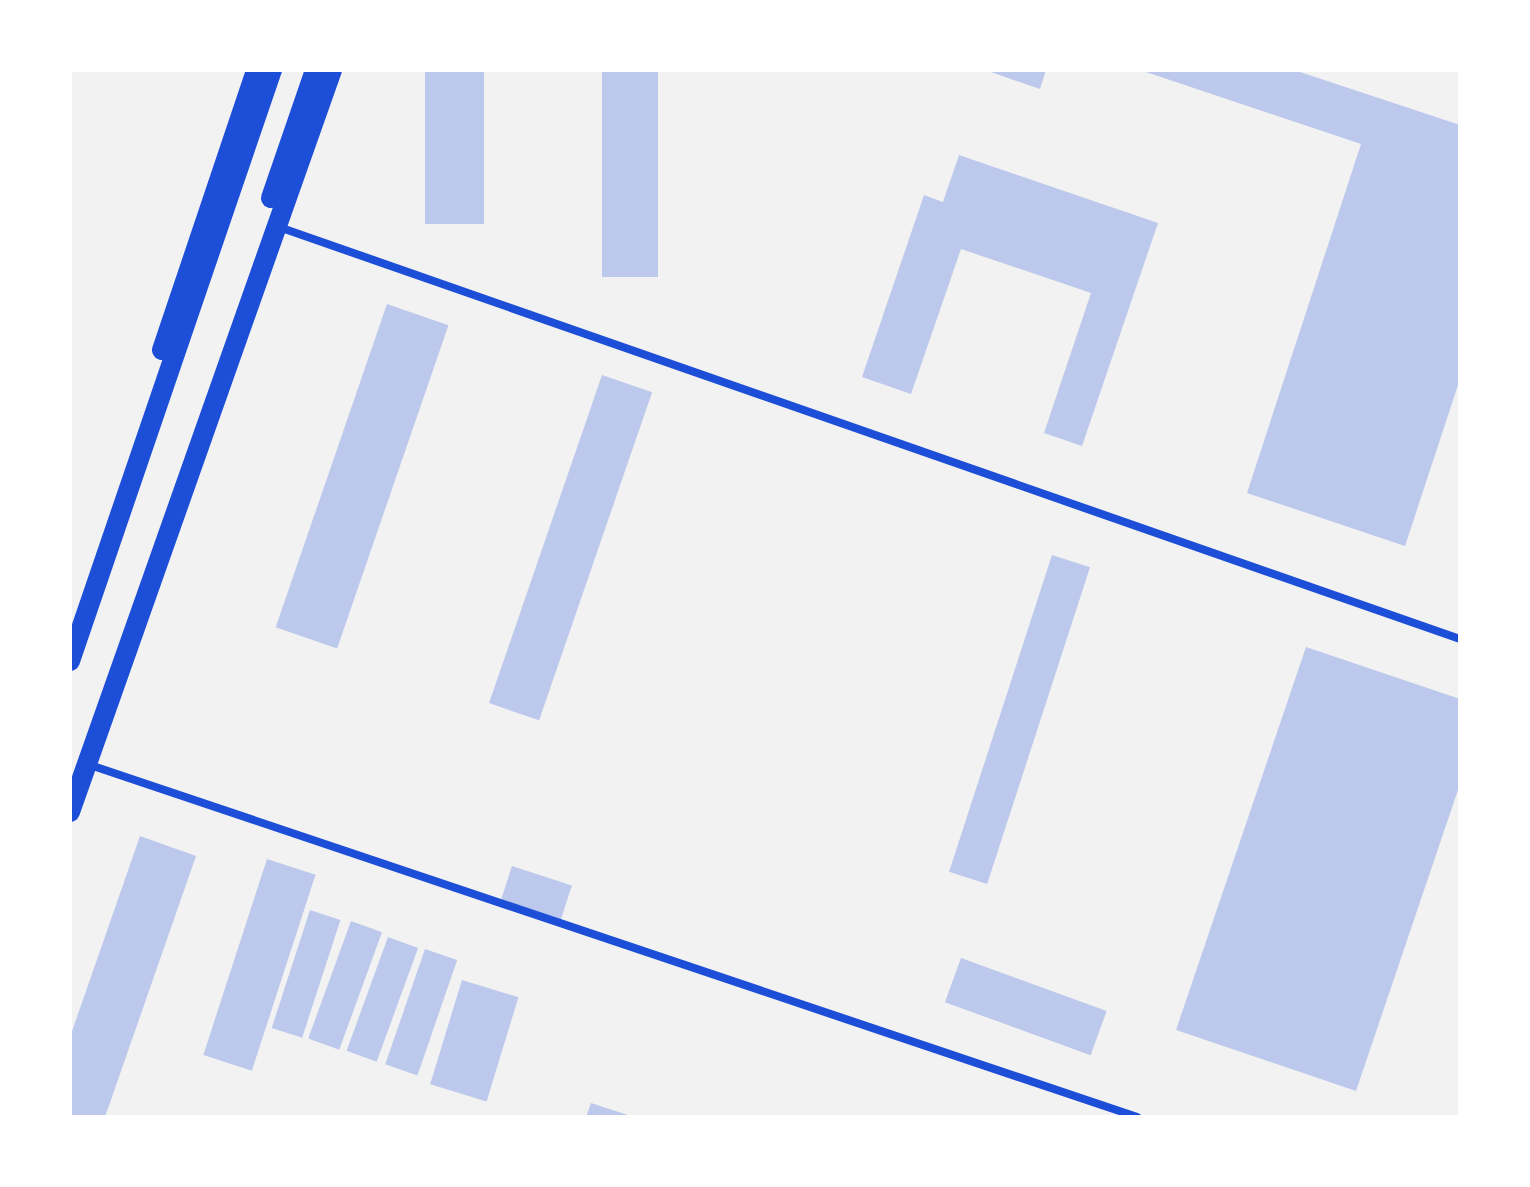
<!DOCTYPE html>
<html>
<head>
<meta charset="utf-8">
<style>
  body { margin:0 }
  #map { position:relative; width:1530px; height:1187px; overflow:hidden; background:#f2f2f2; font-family:Manrope,sans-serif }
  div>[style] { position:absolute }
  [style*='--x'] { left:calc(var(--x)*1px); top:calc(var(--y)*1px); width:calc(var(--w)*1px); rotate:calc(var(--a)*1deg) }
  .building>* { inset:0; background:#bdc9ec; transform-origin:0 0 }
  .minor>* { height:8px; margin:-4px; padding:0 4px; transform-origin:4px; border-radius:4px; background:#1d4ed8 }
  .primary>* { height:20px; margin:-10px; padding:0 10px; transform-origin:10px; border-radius:10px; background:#1d4ed8 }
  span { translate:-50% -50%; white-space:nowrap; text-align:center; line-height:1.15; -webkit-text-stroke:6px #fff; paint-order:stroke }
  .frame { position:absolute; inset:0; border:72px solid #fff; pointer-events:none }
</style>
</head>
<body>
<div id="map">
  <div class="building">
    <i style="left:425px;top:70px;width:59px;height:154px"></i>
    <i style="left:602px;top:70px;width:56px;height:207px"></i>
    <i style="clip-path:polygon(985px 70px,1046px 70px,1040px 89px)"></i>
    <i style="clip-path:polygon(1140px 70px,1294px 70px,1460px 125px,1460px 379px,1405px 546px,1247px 493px,1361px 144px)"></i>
    <i style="clip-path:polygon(959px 155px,1158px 223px,1082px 446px,1044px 433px,1091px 293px,961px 249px,911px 394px,862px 377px,924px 195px,943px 202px)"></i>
    <i style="left:387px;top:304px;width:65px;height:342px;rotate:19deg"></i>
    <i style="left:602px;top:375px;width:53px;height:347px;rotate:19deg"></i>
    <i style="left:1052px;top:555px;width:40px;height:333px;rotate:18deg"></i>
    <i style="clip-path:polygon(1306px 647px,1460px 699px,1460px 784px,1356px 1091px,1176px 1030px)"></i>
    <i style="clip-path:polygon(140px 836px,196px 856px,105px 1117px,70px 1117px,70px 1037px)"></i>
    <i style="left:267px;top:859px;width:51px;height:206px;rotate:18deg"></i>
    <i style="left:512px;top:866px;width:63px;height:36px;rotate:18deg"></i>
    <i style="left:310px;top:910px;width:32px;height:124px;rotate:18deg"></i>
    <i style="left:351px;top:921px;width:33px;height:125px;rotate:20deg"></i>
    <i style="left:388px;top:937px;width:32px;height:121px;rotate:20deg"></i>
    <i style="left:425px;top:949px;width:34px;height:122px;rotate:19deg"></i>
    <i style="left:961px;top:958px;width:155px;height:47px;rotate:20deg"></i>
    <i style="left:462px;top:980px;width:59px;height:109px;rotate:17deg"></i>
    <i style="clip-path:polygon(591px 1103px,631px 1116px,631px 1117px,586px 1117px)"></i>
  </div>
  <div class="minor">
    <i style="--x:276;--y:226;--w:1254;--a:19.23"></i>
    <i style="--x:87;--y:764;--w:1108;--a:18.58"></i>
  </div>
  <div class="primary">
    <i style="--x:271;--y:198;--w:135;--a:-71"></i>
    <i style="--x:162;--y:350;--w:295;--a:-71.4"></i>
    <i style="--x:70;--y:661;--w:625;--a:-71.13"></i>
    <i style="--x:70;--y:812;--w:787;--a:-70.55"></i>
  </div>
  <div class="frame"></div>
</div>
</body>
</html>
